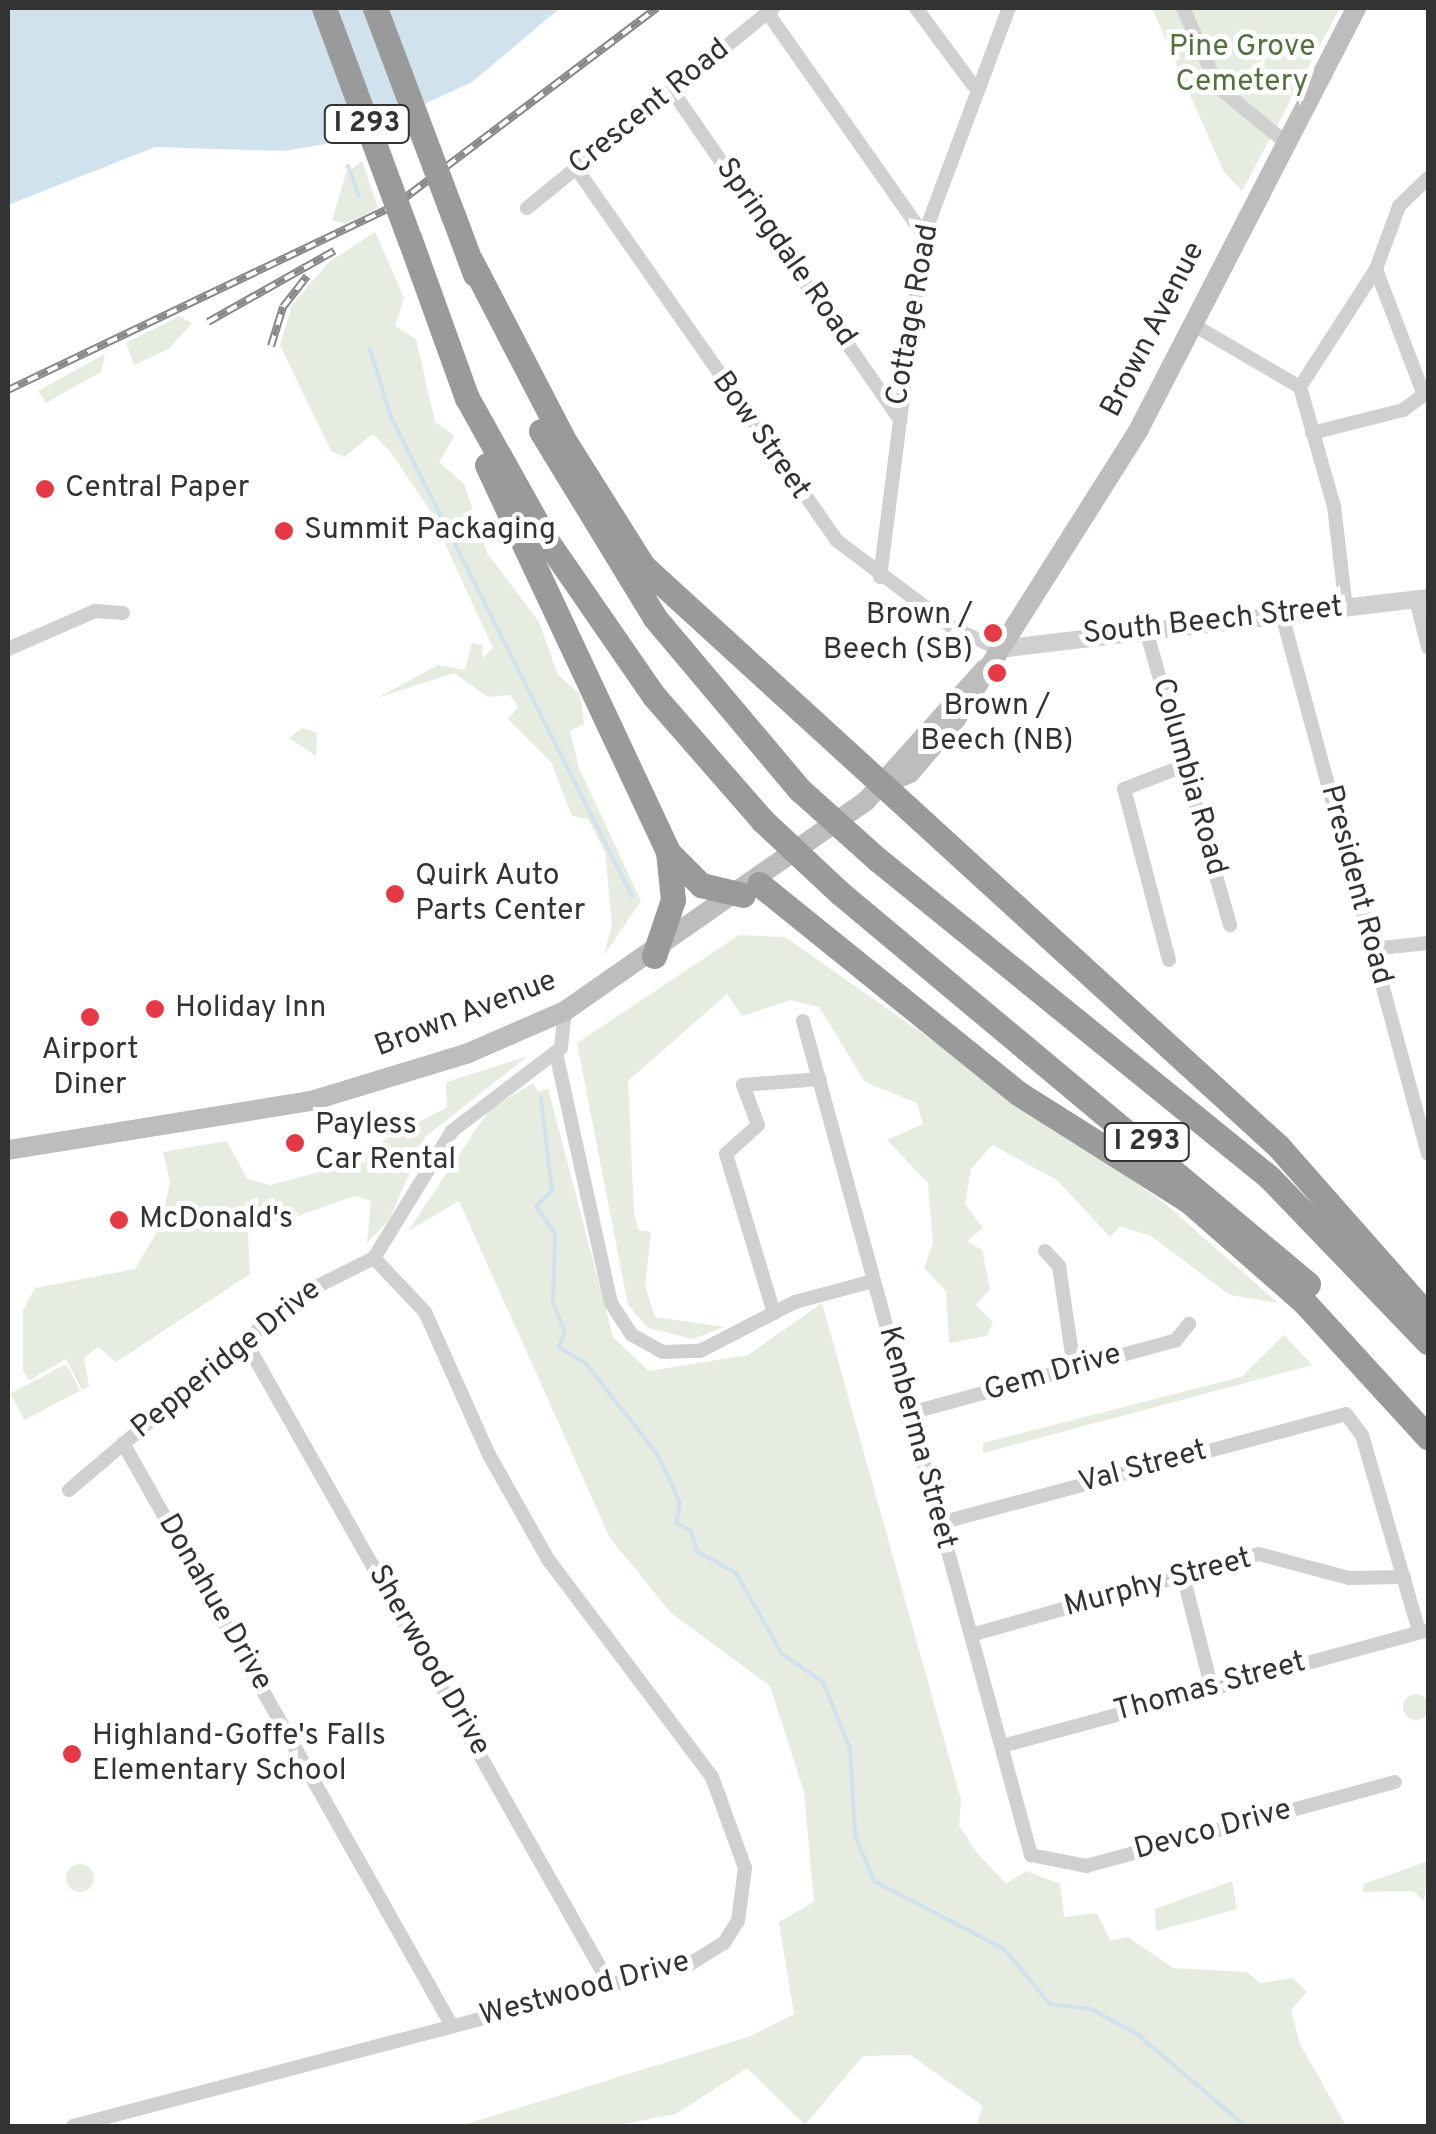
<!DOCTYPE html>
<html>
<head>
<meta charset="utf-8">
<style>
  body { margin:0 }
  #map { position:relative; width:1436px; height:2134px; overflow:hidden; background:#fff; font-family:Overpass,sans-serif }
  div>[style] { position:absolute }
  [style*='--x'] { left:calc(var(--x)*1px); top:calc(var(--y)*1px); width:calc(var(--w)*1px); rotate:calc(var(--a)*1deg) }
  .green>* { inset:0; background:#e6ecdf; transform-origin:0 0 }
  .round { border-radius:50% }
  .water>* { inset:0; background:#cfe2ee }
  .stream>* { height:4px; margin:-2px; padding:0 2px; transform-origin:2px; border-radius:2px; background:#cfe2ee }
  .minor>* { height:14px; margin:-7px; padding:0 7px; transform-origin:7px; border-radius:7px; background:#d0d0d0 }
  .tertiary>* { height:18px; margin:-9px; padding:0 9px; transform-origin:9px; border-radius:9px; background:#d0d0d0 }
  .secondary>* { height:20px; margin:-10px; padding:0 10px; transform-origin:10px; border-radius:10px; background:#bdbdbd }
  .motorway>* { height:25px; margin:-12.5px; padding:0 12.5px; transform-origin:12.5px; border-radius:12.5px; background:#9a9a9a }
  .rail>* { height:8px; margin-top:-4px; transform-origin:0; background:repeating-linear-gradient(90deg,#fff 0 11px,#888 0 22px); box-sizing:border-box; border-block:2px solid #888 }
  .motorway-bridge>* { height:25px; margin:-12.5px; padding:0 12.5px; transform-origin:12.5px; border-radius:12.5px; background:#9a9a9a }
  .dots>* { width:28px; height:28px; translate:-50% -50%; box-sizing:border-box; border:5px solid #fff; border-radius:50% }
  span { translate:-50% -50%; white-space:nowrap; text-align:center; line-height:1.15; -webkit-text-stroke:10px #fff; paint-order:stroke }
  .shield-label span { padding:2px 8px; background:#fff; border:2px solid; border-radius:8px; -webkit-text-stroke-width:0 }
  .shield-label { font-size:28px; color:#333; font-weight:700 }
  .park-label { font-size:30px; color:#56703f }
  .street-label { font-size:30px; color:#333 }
  .poi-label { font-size:30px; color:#333 }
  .left { translate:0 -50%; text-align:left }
  .right { translate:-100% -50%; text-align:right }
  .frame { position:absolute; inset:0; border:10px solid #333; pointer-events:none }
</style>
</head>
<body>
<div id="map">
  <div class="green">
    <i style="clip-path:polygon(1152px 8px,1340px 8px,1242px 191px,1224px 172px)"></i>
    <i style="clip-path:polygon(362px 161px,378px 208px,345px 224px,332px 220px,346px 173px)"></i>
    <i style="clip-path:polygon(375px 232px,404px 298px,395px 326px,416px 339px,435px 422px,455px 436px,439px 462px,464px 484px,487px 553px,539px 622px,558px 675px,580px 694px,584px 724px,570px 731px,579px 768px,641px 901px,604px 955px,612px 925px,605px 852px,588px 819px,572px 816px,551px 762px,508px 719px,518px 707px,510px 695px,488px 697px,454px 673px,377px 698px,438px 665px,465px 670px,472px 643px,482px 645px,483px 658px,493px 648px,429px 509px,392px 454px,373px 434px,344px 457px,331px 451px,280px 345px,292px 305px,329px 262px)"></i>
    <i style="clip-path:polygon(179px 316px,192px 323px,169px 349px,134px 365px,126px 343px)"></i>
    <i style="clip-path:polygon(105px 354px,101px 372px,46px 403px,38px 391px)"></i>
    <i style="clip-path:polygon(302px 728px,317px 733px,316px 756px,289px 738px)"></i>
    <i style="clip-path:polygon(739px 935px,785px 937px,1163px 1202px,1278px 1303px,1230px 1295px,1151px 1236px,1120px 1226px,1110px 1237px,1057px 1180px,992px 1145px,971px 1169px,965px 1204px,983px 1228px,967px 1241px,982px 1250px,990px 1289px,976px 1305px,993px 1322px,987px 1336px,949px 1343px,946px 1291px,924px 1268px,933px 1244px,928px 1183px,887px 1140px,923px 1124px,917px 1103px,865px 1082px,819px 1007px,790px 1000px,742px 1016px,727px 994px,628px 1081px,634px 1213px,638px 1230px,651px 1232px,645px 1286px,655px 1317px,724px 1327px,693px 1339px,648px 1328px,628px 1305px,577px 1043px)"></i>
    <i style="clip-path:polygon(528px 1056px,425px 1137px,389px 1220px,367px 1243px,371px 1201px,355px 1196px,248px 1233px,250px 1274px,116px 1362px,98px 1347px,84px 1358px,89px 1386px,82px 1390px,66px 1359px,30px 1380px,23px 1372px,23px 1311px,35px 1288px,135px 1269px,161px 1225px,170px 1182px,163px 1152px,227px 1141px,247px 1179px,270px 1185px,327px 1170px,447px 1107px,446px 1082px)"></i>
    <i style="clip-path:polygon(533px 1083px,539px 1092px,548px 1088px,613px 1337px,649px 1371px,748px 1355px,822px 1303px,961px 1800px,959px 1826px,978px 1854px,1006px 1884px,1026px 1871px,1060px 1884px,1064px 1917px,1097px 1913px,1110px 1940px,1128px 1937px,1173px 1968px,1247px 1972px,1260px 1983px,1293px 1978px,1307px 1992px,1291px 2010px,1300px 2044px,1346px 2126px,976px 2126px,983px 2106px,910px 2055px,863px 2056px,805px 2125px,747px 2068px,676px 2114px,614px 2126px,460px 2126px,751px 2036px,794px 2014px,779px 1922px,814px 1902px,804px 1792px,770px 1686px,671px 1613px,610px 1538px,459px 1201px,408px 1231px,489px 1110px)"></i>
    <i style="clip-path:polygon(1284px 1335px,1312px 1365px,983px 1453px,983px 1443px,1241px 1377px)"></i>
    <i style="left:66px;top:1364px;width:30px;height:63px;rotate:62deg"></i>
    <i class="round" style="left:1403px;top:1694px;width:26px;height:26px"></i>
    <i style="clip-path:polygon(1428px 1861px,1424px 1901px,1413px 1891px,1363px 1892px,1364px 1884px)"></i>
    <i class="round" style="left:66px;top:1864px;width:28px;height:28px"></i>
    <i style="clip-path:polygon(1232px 1881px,1237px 1909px,1156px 1931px,1155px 1909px)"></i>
  </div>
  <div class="water">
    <i style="clip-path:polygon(8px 8px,560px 8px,472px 82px,343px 141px,284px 151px,155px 147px,8px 205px)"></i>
  </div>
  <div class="stream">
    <i style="--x:348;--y:166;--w:32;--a:70"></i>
    <i style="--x:370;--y:349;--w:71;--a:72.8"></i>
    <i style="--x:391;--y:417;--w:536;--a:63.29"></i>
    <i style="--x:541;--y:1098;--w:94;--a:83.3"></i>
    <i style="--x:552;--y:1191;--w:22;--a:137"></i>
    <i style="--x:536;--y:1206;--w:33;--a:55"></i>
    <i style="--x:555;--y:1233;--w:70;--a:91.6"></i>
    <i style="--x:553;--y:1303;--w:30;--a:67"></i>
    <i style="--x:565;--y:1331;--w:17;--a:111"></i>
    <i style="--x:559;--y:1347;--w:32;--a:32"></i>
    <i style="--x:586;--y:1364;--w:116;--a:51.6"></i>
    <i style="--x:658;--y:1455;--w:53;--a:65.4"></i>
    <i style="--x:680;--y:1503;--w:20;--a:101"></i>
    <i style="--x:676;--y:1523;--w:17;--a:28"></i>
    <i style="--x:691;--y:1531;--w:22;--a:72"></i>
    <i style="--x:698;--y:1552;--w:43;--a:28.9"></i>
    <i style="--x:736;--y:1573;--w:93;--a:60.4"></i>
    <i style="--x:782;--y:1654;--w:50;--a:34.3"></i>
    <i style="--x:823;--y:1682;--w:71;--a:67.8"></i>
    <i style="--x:850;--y:1748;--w:88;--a:86.7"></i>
    <i style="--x:855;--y:1836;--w:49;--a:67.1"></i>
    <i style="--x:874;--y:1881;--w:147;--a:27.6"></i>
    <i style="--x:1004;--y:1949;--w:72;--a:50.1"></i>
    <i style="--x:1050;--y:2004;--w:41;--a:7"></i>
    <i style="--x:1091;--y:2009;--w:52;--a:28.5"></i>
    <i style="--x:1137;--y:2034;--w:142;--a:40.4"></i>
  </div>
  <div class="minor">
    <i style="--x:916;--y:8;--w:96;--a:53.5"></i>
    <i style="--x:1183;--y:8;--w:86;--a:66.1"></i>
    <i style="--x:1218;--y:87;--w:85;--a:39.3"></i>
    <i style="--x:767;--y:12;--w:273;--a:54.9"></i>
    <i style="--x:673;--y:92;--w:393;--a:55.3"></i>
    <i style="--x:576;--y:168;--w:454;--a:55"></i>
    <i style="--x:836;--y:540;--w:146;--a:36.9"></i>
    <i style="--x:953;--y:628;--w:51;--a:24.5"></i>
    <i style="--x:527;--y:208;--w:317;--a:-39.1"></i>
    <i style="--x:1192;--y:324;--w:125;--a:30.3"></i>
    <i style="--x:1300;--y:387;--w:124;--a:74.1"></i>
    <i style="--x:1334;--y:506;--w:103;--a:83.3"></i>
    <i style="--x:1300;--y:387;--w:140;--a:-57.2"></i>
    <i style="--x:1376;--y:269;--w:67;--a:-69.9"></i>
    <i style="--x:1399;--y:206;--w:40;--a:-44"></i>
    <i style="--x:1312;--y:433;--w:94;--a:-14.2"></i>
    <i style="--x:1403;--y:410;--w:26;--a:-36"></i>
    <i style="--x:1424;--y:395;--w:135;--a:-110.9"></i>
    <i style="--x:880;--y:577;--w:345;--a:-82.7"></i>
    <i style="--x:924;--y:235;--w:242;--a:-69.5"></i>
    <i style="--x:1416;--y:600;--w:49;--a:75.7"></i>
    <i style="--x:1282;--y:615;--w:558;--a:74.84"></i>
    <i style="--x:1146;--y:630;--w:307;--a:74.1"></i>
    <i style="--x:8;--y:649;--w:95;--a:-23.6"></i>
    <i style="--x:95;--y:611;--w:28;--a:4"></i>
    <i style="--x:1372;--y:949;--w:56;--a:-6.1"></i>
    <i style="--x:1169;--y:960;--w:177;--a:-104.7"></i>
    <i style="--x:1124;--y:789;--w:66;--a:-21.2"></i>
    <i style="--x:803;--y:1021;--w:865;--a:74.71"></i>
    <i style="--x:1031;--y:1855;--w:56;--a:11.3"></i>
    <i style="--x:1086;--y:1866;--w:320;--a:-15.2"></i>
    <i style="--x:556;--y:1053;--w:256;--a:77.6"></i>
    <i style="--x:611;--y:1303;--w:38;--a:57"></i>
    <i style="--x:632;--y:1335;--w:35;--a:29"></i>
    <i style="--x:663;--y:1352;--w:37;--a:-2"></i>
    <i style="--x:700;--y:1351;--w:107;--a:-27.3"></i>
    <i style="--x:795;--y:1302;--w:81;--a:-15.1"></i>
    <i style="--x:1045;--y:1251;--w:21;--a:47"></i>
    <i style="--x:1059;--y:1266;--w:103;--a:81.6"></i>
    <i style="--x:774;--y:1313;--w:166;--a:-106.8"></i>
    <i style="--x:726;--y:1154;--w:43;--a:-42.2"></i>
    <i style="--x:758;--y:1125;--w:43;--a:-110.6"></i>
    <i style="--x:743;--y:1085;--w:77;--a:-4.5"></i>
    <i style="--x:244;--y:1339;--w:740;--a:60.46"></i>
    <i style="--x:910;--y:1413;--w:276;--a:-15.3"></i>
    <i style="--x:1176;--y:1340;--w:21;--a:-51"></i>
    <i style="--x:123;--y:1443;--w:669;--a:60.56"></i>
    <i style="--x:69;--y:1490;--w:300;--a:-40.3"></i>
    <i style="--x:298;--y:1296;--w:85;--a:-26.6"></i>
    <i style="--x:374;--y:1258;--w:149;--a:-58.4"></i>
    <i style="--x:452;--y:1131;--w:137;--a:-37.3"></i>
    <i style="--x:561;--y:1048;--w:37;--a:-84"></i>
    <i style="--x:940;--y:1523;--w:420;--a:-15"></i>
    <i style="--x:1346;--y:1414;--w:26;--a:53"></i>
    <i style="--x:1362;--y:1435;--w:204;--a:73.8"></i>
    <i style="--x:1183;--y:1575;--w:114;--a:75.8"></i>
    <i style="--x:971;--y:1635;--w:299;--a:-15.7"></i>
    <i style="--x:1259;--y:1554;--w:93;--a:14.9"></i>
    <i style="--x:1349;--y:1578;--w:55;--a:-1"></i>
    <i style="--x:1002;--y:1746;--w:442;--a:-15.2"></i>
    <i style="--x:73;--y:2126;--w:638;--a:-14.71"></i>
    <i style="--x:690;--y:1964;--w:40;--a:-32"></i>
    <i style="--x:724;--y:1943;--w:26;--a:-58"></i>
    <i style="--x:738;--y:1921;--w:53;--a:-82.5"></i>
    <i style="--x:745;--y:1868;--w:97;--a:-109.9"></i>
    <i style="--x:712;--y:1777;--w:271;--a:-127"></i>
    <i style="--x:549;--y:1561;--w:122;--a:-119.5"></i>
    <i style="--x:489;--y:1455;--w:157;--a:-114.1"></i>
    <i style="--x:425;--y:1312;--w:74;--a:-133.4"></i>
  </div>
  <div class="tertiary">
    <i style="--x:999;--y:649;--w:432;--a:-6.8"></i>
  </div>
  <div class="secondary">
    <i style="--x:882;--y:785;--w:30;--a:-23"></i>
    <i style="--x:910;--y:773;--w:71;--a:-49.6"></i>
    <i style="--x:956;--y:719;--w:341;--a:-57.7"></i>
    <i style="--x:1138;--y:431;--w:476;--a:-62.7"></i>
    <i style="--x:8;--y:1150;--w:307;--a:-9.2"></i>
    <i style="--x:311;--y:1101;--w:162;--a:-16.9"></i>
    <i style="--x:466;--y:1054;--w:108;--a:-23.5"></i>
    <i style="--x:565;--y:1011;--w:367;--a:-34.9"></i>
    <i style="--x:866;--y:801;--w:178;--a:-48"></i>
  </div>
  <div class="motorway">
    <i style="--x:453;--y:215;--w:63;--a:69.6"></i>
    <i style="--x:410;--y:240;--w:168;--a:70.2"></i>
    <i style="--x:467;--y:398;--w:164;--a:60.8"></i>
    <i style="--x:547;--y:541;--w:188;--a:55.4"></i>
    <i style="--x:654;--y:696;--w:164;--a:48.9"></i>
    <i style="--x:471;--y:261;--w:204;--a:62.6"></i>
    <i style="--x:565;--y:442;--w:146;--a:57.8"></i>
    <i style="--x:643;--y:566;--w:860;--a:42.41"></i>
    <i style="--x:1278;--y:1146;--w:227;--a:48.6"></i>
    <i style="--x:541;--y:431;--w:219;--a:58.6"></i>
    <i style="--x:655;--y:618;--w:225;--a:49.9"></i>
    <i style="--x:487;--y:465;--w:427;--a:64.9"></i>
    <i style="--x:668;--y:852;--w:47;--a:45"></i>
    <i style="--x:701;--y:885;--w:43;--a:13.4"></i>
    <i style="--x:877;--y:859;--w:505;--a:39.05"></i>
    <i style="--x:1269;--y:1177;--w:229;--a:46.1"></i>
    <i style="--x:759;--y:884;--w:333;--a:38.9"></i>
    <i style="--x:1018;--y:1093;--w:202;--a:32.3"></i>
    <i style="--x:1189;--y:1201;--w:154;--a:41.3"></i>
    <i style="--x:1305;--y:1303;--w:182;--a:47.5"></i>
    <i style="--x:840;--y:893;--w:610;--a:39.88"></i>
    <i style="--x:654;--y:956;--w:59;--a:-71.3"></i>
    <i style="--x:673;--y:900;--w:48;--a:-95.9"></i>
  </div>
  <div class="rail">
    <i style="--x:208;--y:322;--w:145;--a:-29.4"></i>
    <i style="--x:271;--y:346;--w:41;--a:-72.9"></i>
    <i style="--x:283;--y:307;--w:39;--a:-52"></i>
    <i style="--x:8;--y:390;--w:428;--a:-25.5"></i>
    <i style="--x:394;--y:206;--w:329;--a:-37"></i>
  </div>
  <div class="motorway-bridge">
    <i style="--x:324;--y:8;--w:247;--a:69.7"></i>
    <i style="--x:375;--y:8;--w:221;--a:69.4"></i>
    <i style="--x:800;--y:790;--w:103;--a:41.9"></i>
    <i style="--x:762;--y:820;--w:107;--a:43.1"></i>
  </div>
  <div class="dots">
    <i style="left:45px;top:489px;background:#e63946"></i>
    <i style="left:284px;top:531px;background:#e63946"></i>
    <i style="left:993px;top:633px;background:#e63946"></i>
    <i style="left:997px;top:673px;background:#e63946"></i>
    <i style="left:395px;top:894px;background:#e63946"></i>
    <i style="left:155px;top:1009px;background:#e63946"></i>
    <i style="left:90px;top:1017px;background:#e63946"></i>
    <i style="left:295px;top:1143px;background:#e63946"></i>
    <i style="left:119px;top:1220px;background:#e63946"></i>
    <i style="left:72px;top:1754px;background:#e63946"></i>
  </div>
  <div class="shield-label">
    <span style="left:367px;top:124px">I 293</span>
    <span style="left:1147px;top:1142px">I 293</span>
  </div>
  <div class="park-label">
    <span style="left:1242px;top:65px">Pine Grove<br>Cemetery</span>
  </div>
  <div class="street-label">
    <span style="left:650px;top:108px;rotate:-39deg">Crescent Road</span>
    <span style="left:785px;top:253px;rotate:55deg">Springdale Road</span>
    <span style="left:914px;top:315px;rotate:-80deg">Cottage Road</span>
    <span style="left:1154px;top:330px;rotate:-63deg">Brown Avenue</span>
    <span style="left:760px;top:436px;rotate:55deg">Bow Street</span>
    <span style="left:1213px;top:622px;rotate:-6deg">South Beech Street</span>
    <span style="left:1188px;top:777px;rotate:74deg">Columbia Road</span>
    <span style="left:1355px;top:885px;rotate:75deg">President Road</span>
    <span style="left:466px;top:1015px;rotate:-21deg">Brown Avenue</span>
    <span style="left:227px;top:1360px;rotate:-39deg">Pepperidge Drive</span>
    <span style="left:1053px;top:1374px;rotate:-16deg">Gem Drive</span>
    <span style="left:916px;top:1438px;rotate:75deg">Kenberma Street</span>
    <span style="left:1143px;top:1468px;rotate:-15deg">Val Street</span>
    <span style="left:1158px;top:1584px;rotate:-15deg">Murphy Street</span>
    <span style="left:214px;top:1603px;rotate:60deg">Donahue Drive</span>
    <span style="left:428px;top:1661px;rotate:60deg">Sherwood Drive</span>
    <span style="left:1210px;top:1688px;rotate:-15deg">Thomas Street</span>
    <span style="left:1213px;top:1831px;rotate:-15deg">Devco Drive</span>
    <span style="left:585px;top:1990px;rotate:-15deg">Westwood Drive</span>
  </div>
  <div class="poi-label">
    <span class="left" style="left:65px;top:489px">Central Paper</span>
    <span class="left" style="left:304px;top:531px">Summit Packaging</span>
    <span class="right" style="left:973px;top:633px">Brown /<br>Beech (SB)</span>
    <span style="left:997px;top:724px">Brown /<br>Beech (NB)</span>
    <span class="left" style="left:415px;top:894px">Quirk Auto<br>Parts Center</span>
    <span class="left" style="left:175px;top:1009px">Holiday Inn</span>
    <span style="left:90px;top:1068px">Airport<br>Diner</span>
    <span class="left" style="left:315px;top:1143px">Payless<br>Car Rental</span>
    <span class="left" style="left:139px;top:1220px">McDonald's</span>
    <span class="left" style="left:92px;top:1754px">Highland-Goffe's Falls<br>Elementary School</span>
  </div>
  <div class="frame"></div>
</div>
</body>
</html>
